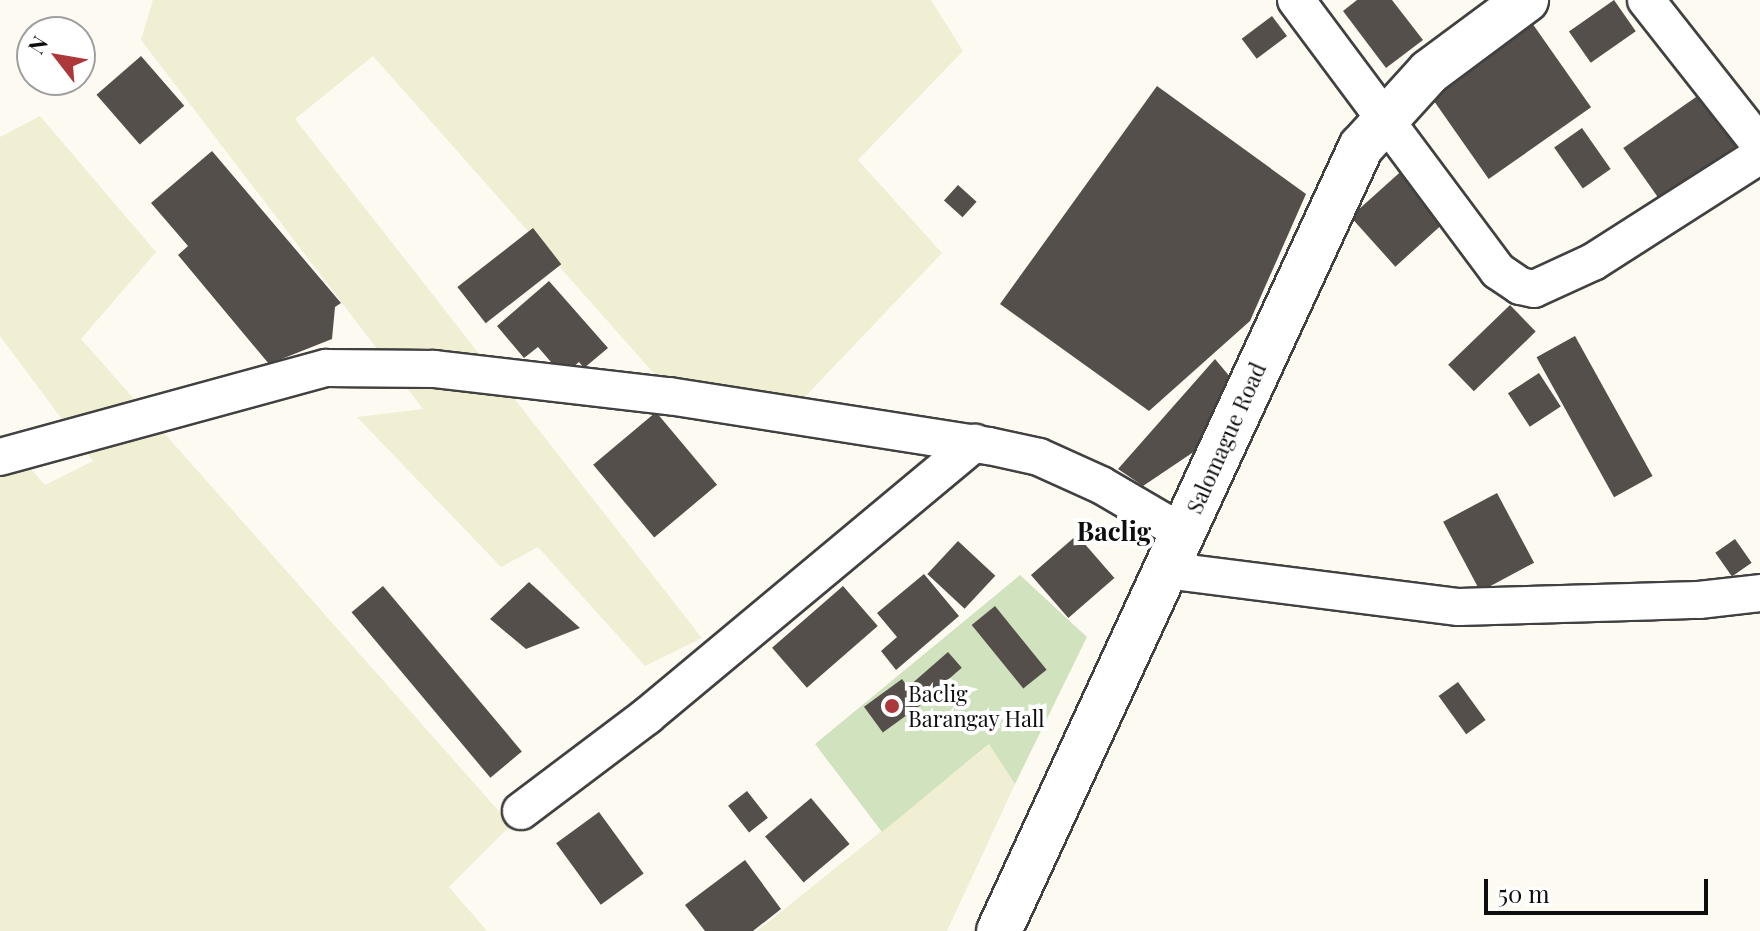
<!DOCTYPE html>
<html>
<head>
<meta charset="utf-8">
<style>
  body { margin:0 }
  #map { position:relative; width:1760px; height:931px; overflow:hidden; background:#fdfbf1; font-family:"Playfair Display",serif }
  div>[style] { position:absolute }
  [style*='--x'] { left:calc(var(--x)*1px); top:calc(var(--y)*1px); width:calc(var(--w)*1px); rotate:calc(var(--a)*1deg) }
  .farmland>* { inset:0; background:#f0eed3 }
  .green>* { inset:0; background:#d1e3be }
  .building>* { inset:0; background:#554f4c; transform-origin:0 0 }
  .roads { filter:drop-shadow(2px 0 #414141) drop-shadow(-2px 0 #414141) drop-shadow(0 2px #414141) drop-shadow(0 -2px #414141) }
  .minor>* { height:36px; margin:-18px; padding:0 18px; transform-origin:18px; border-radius:18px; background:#fff }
  .tertiary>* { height:44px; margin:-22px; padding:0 22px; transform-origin:22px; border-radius:22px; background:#fff }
  .dots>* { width:22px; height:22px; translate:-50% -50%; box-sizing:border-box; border:4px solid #fff; border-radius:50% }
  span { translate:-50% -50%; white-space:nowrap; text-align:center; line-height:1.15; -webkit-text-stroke:8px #fff; paint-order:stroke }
  .street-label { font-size:22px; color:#0e0e0e }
  .poi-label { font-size:22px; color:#0e0e0e }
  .left { translate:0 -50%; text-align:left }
  .quarter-label { font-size:26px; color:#0e0e0e; font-weight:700 }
  .north { position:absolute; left:16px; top:16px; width:80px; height:80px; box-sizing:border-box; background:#fff; border:2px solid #9f9f9f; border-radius:50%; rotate:301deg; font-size:22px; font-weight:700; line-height:32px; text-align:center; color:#0e0e0e }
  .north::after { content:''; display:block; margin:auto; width:28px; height:36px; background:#ac383b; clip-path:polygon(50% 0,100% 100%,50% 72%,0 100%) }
  .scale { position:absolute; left:1484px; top:879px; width:224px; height:36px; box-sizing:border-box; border:4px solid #0e0e0e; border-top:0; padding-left:10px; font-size:24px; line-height:28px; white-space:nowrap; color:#0e0e0e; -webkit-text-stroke:6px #fff; paint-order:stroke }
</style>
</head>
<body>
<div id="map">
  <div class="farmland">
    <i style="clip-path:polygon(153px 0,931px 0,963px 51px,858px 160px,942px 253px,800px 402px,657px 377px,373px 56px,295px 119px,702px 638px,645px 666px,538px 547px,501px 567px,357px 417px,423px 409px,141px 40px)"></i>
    <i style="clip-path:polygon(40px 116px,156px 252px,81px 339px,511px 825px,449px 887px,487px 931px,0 931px,0 434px,45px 485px,93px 461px,0 336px,0 137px)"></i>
    <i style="clip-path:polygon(990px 744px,1015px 784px,947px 931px,757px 931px)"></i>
  </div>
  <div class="green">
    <i style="clip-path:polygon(1020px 575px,1087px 637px,1015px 784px,989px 744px,882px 832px,815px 744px)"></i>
  </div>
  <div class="building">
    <i style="clip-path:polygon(1357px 0,1392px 0,1423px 40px,1386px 68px,1343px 11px)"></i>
    <i style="left:1614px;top:0;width:38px;height:55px;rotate:55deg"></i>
    <i style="left:1272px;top:16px;width:25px;height:38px;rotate:53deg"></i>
    <i style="left:1532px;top:23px;width:103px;height:125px;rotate:55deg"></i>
    <i style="left:141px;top:56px;width:66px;height:59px;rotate:49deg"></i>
    <i style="clip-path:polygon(1157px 86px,1306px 194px,1250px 321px,1149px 411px,1000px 304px)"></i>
    <i style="left:1706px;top:90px;width:64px;height:101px;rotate:55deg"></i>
    <i style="left:1582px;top:128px;width:50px;height:34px;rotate:55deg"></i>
    <i style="clip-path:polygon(212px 151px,341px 303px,335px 307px,332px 339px,269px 364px,178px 255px,188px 246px,151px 203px)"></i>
    <i style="left:1407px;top:166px;width:67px;height:76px;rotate:48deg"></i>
    <i style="left:958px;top:185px;width:25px;height:21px;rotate:42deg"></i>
    <i style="left:533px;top:228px;width:46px;height:96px;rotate:52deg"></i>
    <i style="clip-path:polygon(549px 281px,608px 348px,584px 368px,579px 362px,563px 376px,538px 347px,524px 358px,497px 326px)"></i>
    <i style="left:1510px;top:305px;width:37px;height:86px;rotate:46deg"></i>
    <i style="left:1575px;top:336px;width:160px;height:44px;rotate:61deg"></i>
    <i style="clip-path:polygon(1215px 359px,1231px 378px,1198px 449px,1143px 486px,1118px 469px)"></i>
    <i style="left:1539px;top:373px;width:40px;height:37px;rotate:57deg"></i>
    <i style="left:656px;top:412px;width:95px;height:82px;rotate:50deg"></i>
    <i style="left:1497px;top:493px;width:79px;height:61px;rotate:62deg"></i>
    <i style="left:1077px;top:535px;width:57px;height:61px;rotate:49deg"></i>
    <i style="left:1735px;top:539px;width:29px;height:24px;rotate:55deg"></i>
    <i style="left:958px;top:541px;width:51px;height:45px;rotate:43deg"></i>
    <i style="clip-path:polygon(924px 574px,959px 616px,896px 670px,881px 651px,897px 637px,877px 613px)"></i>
    <i style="clip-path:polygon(529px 582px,580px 628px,526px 649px,490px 619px)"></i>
    <i style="left:383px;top:586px;width:216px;height:41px;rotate:50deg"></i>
    <i style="left:843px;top:586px;width:53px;height:94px;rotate:49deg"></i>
    <i style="left:995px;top:606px;width:82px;height:30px;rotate:51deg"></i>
    <i style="left:948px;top:652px;width:21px;height:49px;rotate:49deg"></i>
    <i style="left:902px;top:679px;width:32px;height:47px;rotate:54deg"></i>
    <i style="left:1458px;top:682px;width:47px;height:24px;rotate:54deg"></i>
    <i style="left:747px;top:791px;width:34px;height:24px;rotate:52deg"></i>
    <i style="left:811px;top:798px;width:60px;height:60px;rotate:50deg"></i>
    <i style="left:599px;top:812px;width:76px;height:53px;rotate:54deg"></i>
    <i style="clip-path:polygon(745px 860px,781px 909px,753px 931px,705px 931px,685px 905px)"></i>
  </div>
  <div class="roads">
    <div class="minor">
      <i style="--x:1296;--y:0;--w:338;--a:53.3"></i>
      <i style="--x:1498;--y:271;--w:27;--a:34"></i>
      <i style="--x:1520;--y:286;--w:14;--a:12"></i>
      <i style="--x:1534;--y:289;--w:65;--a:-24.6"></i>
      <i style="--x:1593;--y:262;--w:198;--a:-32.6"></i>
      <i style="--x:1646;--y:0;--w:184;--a:51.8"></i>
      <i style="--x:0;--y:457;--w:338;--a:-15.3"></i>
      <i style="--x:326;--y:368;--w:108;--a:0.5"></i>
      <i style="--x:434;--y:369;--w:237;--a:6.6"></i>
      <i style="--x:669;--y:396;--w:324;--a:8.9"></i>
      <i style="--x:989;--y:446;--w:51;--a:12.4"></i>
      <i style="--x:1039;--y:457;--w:68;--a:24.3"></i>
      <i style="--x:1101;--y:485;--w:95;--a:30.3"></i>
      <i style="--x:1165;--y:570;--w:296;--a:7.2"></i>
      <i style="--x:1459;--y:607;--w:240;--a:-1.7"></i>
      <i style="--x:1699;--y:600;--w:61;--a:-6.5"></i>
      <i style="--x:521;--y:811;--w:158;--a:-37"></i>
      <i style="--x:647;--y:716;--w:427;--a:-39.8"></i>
    </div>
    <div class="tertiary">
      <i style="--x:999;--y:931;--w:864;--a:-65.22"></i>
      <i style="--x:1361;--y:147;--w:101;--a:-47.8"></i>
      <i style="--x:1429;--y:72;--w:121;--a:-36.6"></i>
    </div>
  </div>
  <div class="dots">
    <i style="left:892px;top:706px;background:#ac383b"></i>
  </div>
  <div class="street-label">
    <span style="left:1226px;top:438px;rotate:-66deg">Salomague Road</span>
  </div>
  <div class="poi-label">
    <span class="left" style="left:908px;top:706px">Baclig<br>Barangay Hall</span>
  </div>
  <div class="quarter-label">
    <span style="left:1114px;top:531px">Baclig</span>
  </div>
  <div class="north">N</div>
  <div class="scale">50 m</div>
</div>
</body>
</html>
